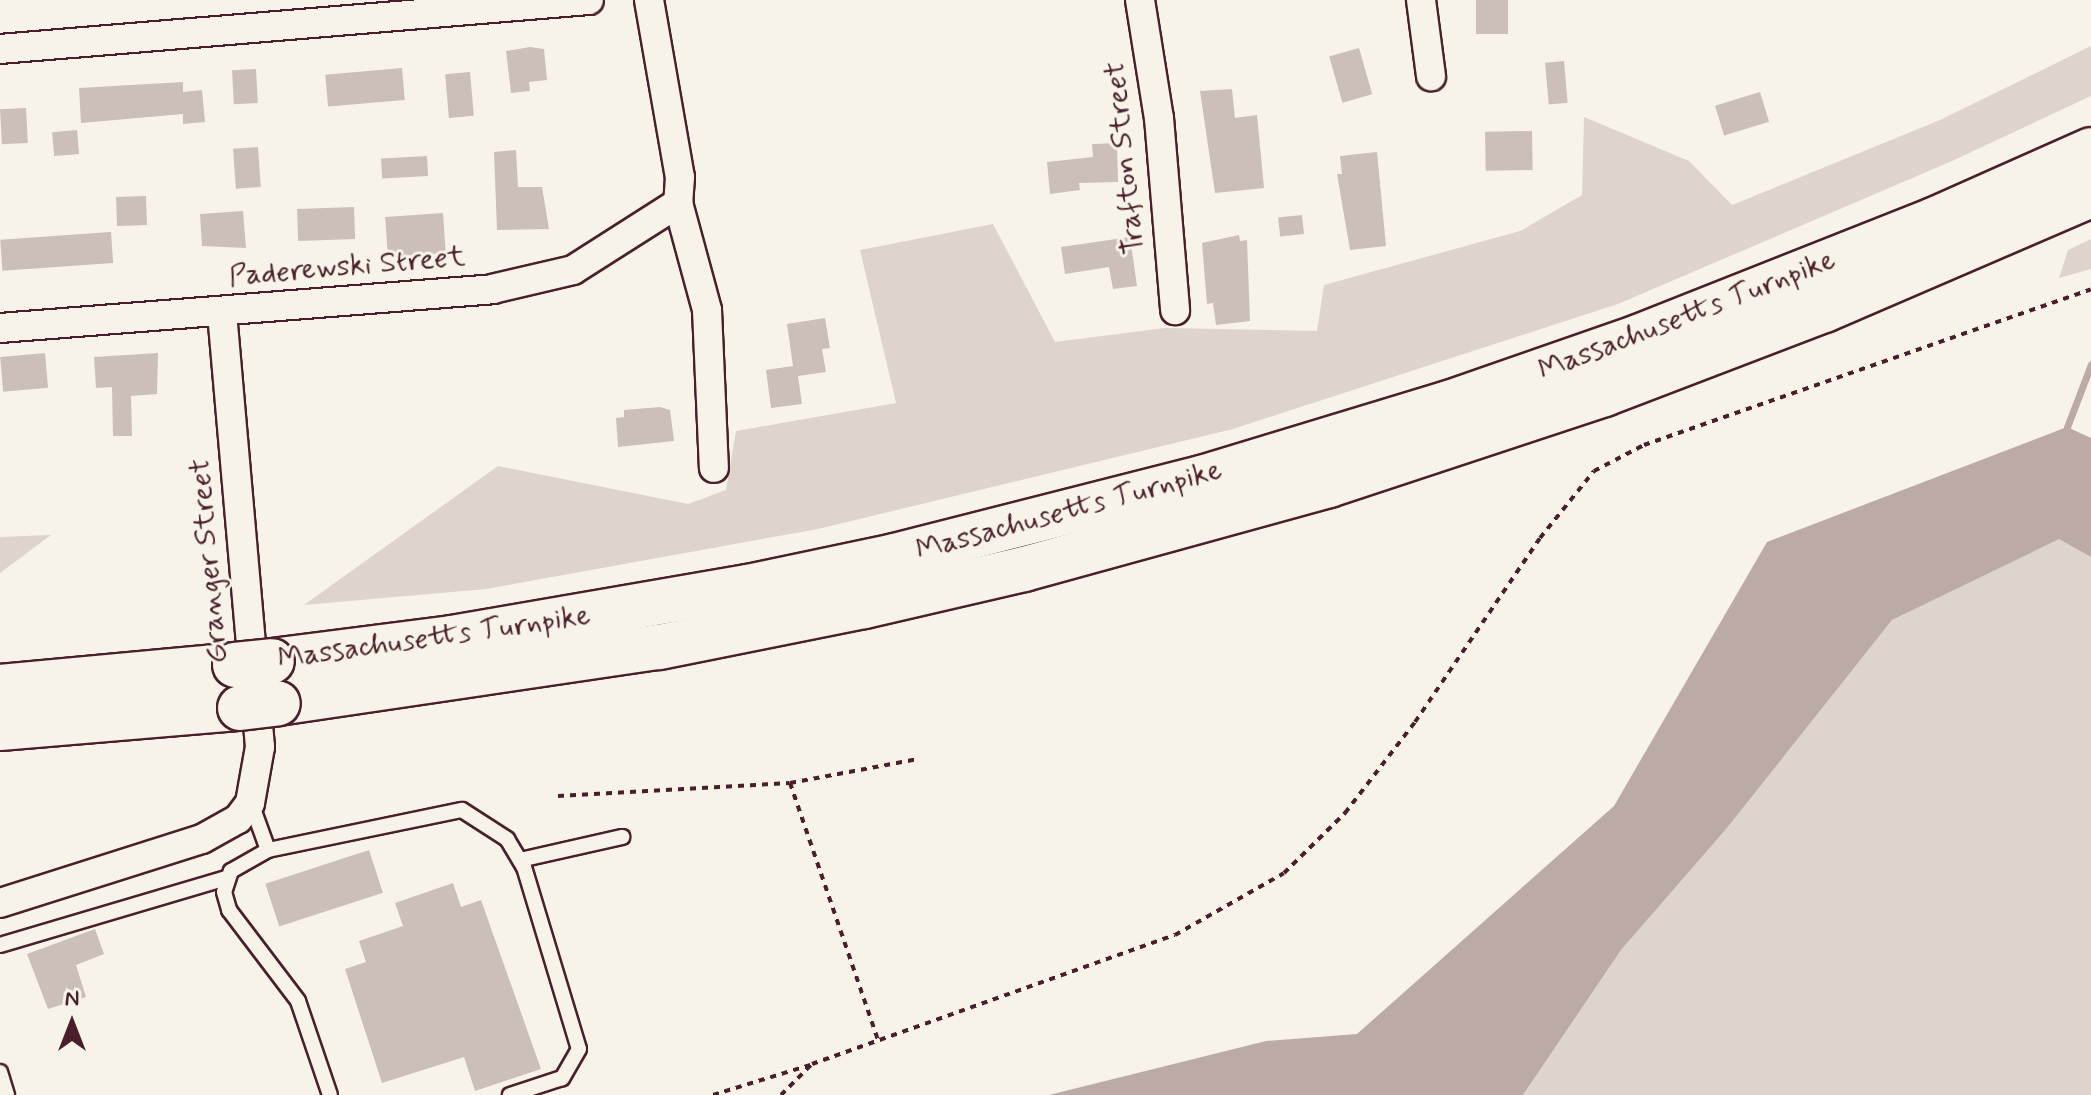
<!DOCTYPE html>
<html>
<head>
<meta charset="utf-8">
<style>
  body { margin:0 }
  #map { position:relative; width:2091px; height:1095px; overflow:hidden; background:#f7f3e8; font-family:Mynerve,sans-serif }
  div>[style] { position:absolute }
  [style*='--x'] { left:calc(var(--x)*1px); top:calc(var(--y)*1px); width:calc(var(--w)*1px); rotate:calc(var(--a)*1deg) }
  .green>* { inset:0; background:#ded4cc }
  .water>* { inset:0; background:#bcaaa7 }
  .stream>* { height:7px; margin:-3.5px; padding:0 3.5px; transform-origin:3.5px; border-radius:3.5px; background:#bcaaa7 }
  .building>* { inset:0; background:#ccbfb9; transform-origin:0 0 }
  .path>* { height:4px; margin-top:-2px; transform-origin:0; background:repeating-linear-gradient(90deg,#4a1f2b 0 6px,transparent 0 12px) }
  .roads { filter:drop-shadow(2px 0 #4a1f2b) drop-shadow(-2px 0 #4a1f2b) drop-shadow(0 2px #4a1f2b) drop-shadow(0 -2px #4a1f2b) }
  .service>* { height:14px; margin:-7px; padding:0 7px; transform-origin:7px; border-radius:7px; background:#f7f3e8 }
  .minor>* { height:28px; margin:-14px; padding:0 14px; transform-origin:14px; border-radius:14px; background:#f7f3e8 }
  .motorway>* { height:44px; margin:-22px; padding:0 22px; transform-origin:22px; border-radius:22px; background:#f7f3e8 }
  .bridges { filter:drop-shadow(2px 0 #4a1f2b) drop-shadow(-2px 0 #4a1f2b) drop-shadow(0 2px #4a1f2b) drop-shadow(0 -2px #4a1f2b) }
  .motorway-bridge>* { height:44px; margin:-22px; padding:0 22px; transform-origin:22px; border-radius:22px; background:#f7f3e8 }
  span { translate:-50% -50%; white-space:nowrap; text-align:center; line-height:1.15; -webkit-text-stroke:6px #f7f3e8; paint-order:stroke }
  .street-label { font-size:30px; color:#4a1f2b }
  .north { position:absolute; left:32px; top:983px; width:80px; height:80px; -webkit-text-stroke:6px #f7f3e8; paint-order:stroke; rotate:0deg; font-size:22px; font-weight:700; line-height:32px; text-align:center; color:#4a1f2b }
  .north::after { content:''; display:block; margin:auto; width:28px; height:36px; background:#4a1f2b; clip-path:polygon(50% 0,100% 100%,50% 72%,0 100%) }
</style>
</head>
<body>
<div id="map">
  <div class="green">
    <i style="clip-path:polygon(2091px 46px,2091px 96px,1952px 161px,1618px 304px,1233px 429px,818px 529px,486px 589px,304px 605px,498px 466px,688px 504px,726px 490px,736px 431px,896px 403px,860px 250px,993px 224px,1055px 342px,1165px 328px,1317px 331px,1324px 285px,1520px 231px,1582px 195px,1584px 117px,1689px 161px,1732px 205px,1940px 120px)"></i>
    <i style="clip-path:polygon(2091px 239px,2091px 269px,2059px 278px,2068px 250px)"></i>
    <i style="clip-path:polygon(51px 535px,0 573px,0 537px)"></i>
    <i style="clip-path:polygon(2059px 538px,2091px 557px,2091px 1095px,1523px 1095px,1621px 950px,1727px 828px,1892px 620px)"></i>
  </div>
  <div class="water">
    <i style="clip-path:polygon(2067px 427px,2091px 438px,2091px 557px,2059px 539px,1892px 620px,1727px 828px,1621px 950px,1523px 1095px,1049px 1095px,1266px 1041px,1357px 1034px,1614px 806px,1767px 542px)"></i>
  </div>
  <div class="stream">
    <i style="--x:2067;--y:427;--w:67;--a:-69.1"></i>
  </div>
  <div class="building">
    <i style="left:1476px;top:0;width:32px;height:34px"></i>
    <i style="clip-path:polygon(530px 47px,544px 49px,547px 80px,529px 82px,530px 91px,511px 93px,506px 51px)"></i>
    <i style="left:1359px;top:48px;width:48px;height:31px;rotate:74deg"></i>
    <i style="left:1564px;top:61px;width:42px;height:19px;rotate:85deg"></i>
    <i style="left:402px;top:68px;width:32px;height:77px;rotate:85deg"></i>
    <i style="left:256px;top:69px;width:34px;height:24px;rotate:87deg"></i>
    <i style="left:470px;top:72px;width:44px;height:25px;rotate:85deg"></i>
    <i style="clip-path:polygon(183px 82px,183px 92px,202px 90px,205px 122px,183px 124px,183px 114px,81px 123px,79px 88px)"></i>
    <i style="clip-path:polygon(1232px 89px,1235px 118px,1257px 115px,1264px 188px,1215px 193px,1200px 91px)"></i>
    <i style="left:1760px;top:92px;width:31px;height:47px;rotate:73deg"></i>
    <i style="left:26px;top:108px;width:35px;height:26px;rotate:87deg"></i>
    <i style="left:77px;top:130px;width:24px;height:25px;rotate:85deg"></i>
    <i style="left:1532px;top:131px;width:39px;height:47px;rotate:89deg"></i>
    <i style="clip-path:polygon(1117px 143px,1118px 182px,1079px 183px,1080px 190px,1050px 194px,1047px 162px,1093px 157px,1092px 144px)"></i>
    <i style="left:258px;top:147px;width:40px;height:25px;rotate:86deg"></i>
    <i style="clip-path:polygon(516px 150px,518px 187px,542px 187px,549px 229px,497px 230px,494px 152px)"></i>
    <i style="clip-path:polygon(1377px 152px,1386px 246px,1350px 250px,1337px 174px,1342px 174px,1340px 156px)"></i>
    <i style="left:427px;top:156px;width:20px;height:46px;rotate:87deg"></i>
    <i style="left:146px;top:196px;width:29px;height:30px;rotate:88deg"></i>
    <i style="left:354px;top:207px;width:32px;height:57px;rotate:88deg"></i>
    <i style="clip-path:polygon(243px 211px,246px 248px,202px 246px,200px 214px)"></i>
    <i style="left:443px;top:213px;width:40px;height:58px;rotate:86deg"></i>
    <i style="left:1302px;top:215px;width:19px;height:24px;rotate:84deg"></i>
    <i style="left:111px;top:232px;width:31px;height:111px;rotate:86deg"></i>
    <i style="clip-path:polygon(1239px 235px,1240px 241px,1247px 240px,1250px 321px,1216px 325px,1213px 303px,1207px 304px,1202px 243px)"></i>
    <i style="clip-path:polygon(1130px 237px,1137px 286px,1113px 289px,1109px 267px,1065px 274px,1061px 247px)"></i>
    <i style="clip-path:polygon(825px 318px,830px 348px,822px 349px,826px 372px,798px 376px,802px 404px,771px 408px,766px 370px,793px 366px,787px 324px)"></i>
    <i style="left:45px;top:353px;width:35px;height:45px;rotate:85deg"></i>
    <i style="clip-path:polygon(158px 353px,157px 394px,131px 396px,132px 436px,113px 436px,112px 387px,96px 388px,94px 357px)"></i>
    <i style="clip-path:polygon(660px 407px,670px 410px,674px 441px,618px 447px,616px 418px,624px 417px,624px 410px)"></i>
    <i style="left:369px;top:850px;width:45px;height:109px;rotate:72deg"></i>
    <i style="clip-path:polygon(453px 883px,461px 907px,481px 900px,541px 1069px,475px 1091px,464px 1057px,382px 1083px,345px 969px,366px 962px,359px 941px,403px 926px,395px 903px)"></i>
    <i style="clip-path:polygon(95px 929px,104px 954px,76px 965px,86px 997px,48px 1009px,27px 954px)"></i>
  </div>
  <div class="path">
    <i style="--x:790;--y:783;--w:272;--a:71.1"></i>
    <i style="--x:558;--y:796;--w:232;--a:-3.2"></i>
    <i style="--x:790;--y:783;--w:130;--a:-10.6"></i>
    <i style="--x:713;--y:1095;--w:102;--a:-17.2"></i>
    <i style="--x:781;--y:1095;--w:44;--a:-45"></i>
    <i style="--x:812;--y:1064;--w:385;--a:-19.6"></i>
    <i style="--x:1175;--y:935;--w:125;--a:-29.6"></i>
    <i style="--x:1284;--y:873;--w:86;--a:-44.5"></i>
    <i style="--x:1345;--y:813;--w:115;--a:-52.4"></i>
    <i style="--x:1415;--y:722;--w:222;--a:-55.8"></i>
    <i style="--x:1540;--y:538;--w:86;--a:-51.1"></i>
    <i style="--x:1594;--y:471;--w:56;--a:-27.5"></i>
    <i style="--x:1644;--y:445;--w:473;--a:-19.2"></i>
  </div>
  <div class="roads">
    <div class="service">
      <i style="--x:251;--y:803;--w:50;--a:70.1"></i>
      <i style="--x:268;--y:850;--w:198;--a:-11.7"></i>
      <i style="--x:462;--y:810;--w:54;--a:32.8"></i>
      <i style="--x:507;--y:839;--w:33;--a:59"></i>
      <i style="--x:524;--y:867;--w:190;--a:73.2"></i>
      <i style="--x:579;--y:1049;--w:34;--a:120"></i>
      <i style="--x:562;--y:1078;--w:55;--a:161.9"></i>
      <i style="--x:268;--y:850;--w:43;--a:150.4"></i>
      <i style="--x:231;--y:871;--w:22;--a:108"></i>
      <i style="--x:224;--y:892;--w:19;--a:74"></i>
      <i style="--x:229;--y:910;--w:114;--a:52.8"></i>
      <i style="--x:298;--y:1001;--w:99;--a:71.2"></i>
      <i style="--x:520;--y:860;--w:105;--a:-12.7"></i>
      <i style="--x:0;--y:945;--w:236;--a:-16.5"></i>
      <i style="--x:0;--y:1072;--w:24;--a:73"></i>
    </div>
    <div class="minor">
      <i style="--x:649;--y:0;--w:180;--a:80.1"></i>
      <i style="--x:680;--y:177;--w:26;--a:94"></i>
      <i style="--x:678;--y:203;--w:111;--a:74.8"></i>
      <i style="--x:707;--y:310;--w:158;--a:87.5"></i>
      <i style="--x:1140;--y:0;--w:120;--a:80.9"></i>
      <i style="--x:1159;--y:118;--w:193;--a:85.2"></i>
      <i style="--x:1421;--y:0;--w:77;--a:82.5"></i>
      <i style="--x:0;--y:49;--w:591;--a:-4.76"></i>
      <i style="--x:0;--y:328;--w:494;--a:-4.5"></i>
      <i style="--x:492;--y:289;--w:83;--a:-13.2"></i>
      <i style="--x:573;--y:270;--w:125;--a:-32.5"></i>
      <i style="--x:0;--y:903;--w:212;--a:-17.6"></i>
      <i style="--x:202;--y:839;--w:41;--a:-29.1"></i>
      <i style="--x:238;--y:819;--w:20;--a:-53"></i>
      <i style="--x:250;--y:803;--w:57;--a:-79.9"></i>
      <i style="--x:260;--y:747;--w:437;--a:-95"></i>
    </div>
    <div class="motorway">
      <i style="--x:272;--y:661;--w:181;--a:-7.3"></i>
      <i style="--x:452;--y:638;--w:300;--a:-9.8"></i>
      <i style="--x:748;--y:587;--w:150;--a:-11.9"></i>
      <i style="--x:895;--y:556;--w:317;--a:-14.3"></i>
      <i style="--x:1202;--y:478;--w:258;--a:-16.9"></i>
      <i style="--x:1449;--y:403;--w:200;--a:-19.2"></i>
      <i style="--x:1638;--y:337;--w:318;--a:-21.6"></i>
      <i style="--x:1934;--y:220;--w:172;--a:-24"></i>
      <i style="--x:0;--y:687;--w:236;--a:-5.3"></i>
      <i style="--x:278;--y:703;--w:385;--a:-8.4"></i>
      <i style="--x:659;--y:647;--w:209;--a:-11.3"></i>
      <i style="--x:864;--y:606;--w:164;--a:-13"></i>
      <i style="--x:1024;--y:569;--w:316;--a:-15.4"></i>
      <i style="--x:1329;--y:485;--w:290;--a:-18.3"></i>
      <i style="--x:1604;--y:394;--w:235;--a:-20.9"></i>
      <i style="--x:1824;--y:310;--w:291;--a:-23.3"></i>
      <i style="--x:0;--y:728;--w:241;--a:-4.8"></i>
    </div>
  </div>
  <div class="bridges">
    <div class="motorway-bridge">
      <i style="--x:235;--y:665;--w:37;--a:-6"></i>
      <i style="--x:240;--y:708;--w:38;--a:-7"></i>
    </div>
  </div>
  <div class="street-label">
    <span style="left:1125px;top:158px;rotate:-96deg">Trafton Street</span>
    <span style="left:347px;top:267px;rotate:-5deg">Paderewski Street</span>
    <span style="left:1687px;top:316px;rotate:-21deg">Massachusetts Turnpike</span>
    <span style="left:1069px;top:511px;rotate:-15deg">Massachusetts Turnpike</span>
    <span style="left:209px;top:561px;rotate:-95deg">Granger Street</span>
    <span style="left:434px;top:638px;rotate:-8deg">Massachusetts Turnpike</span>
  </div>
  <div class="north">N</div>
</div>
</body>
</html>
